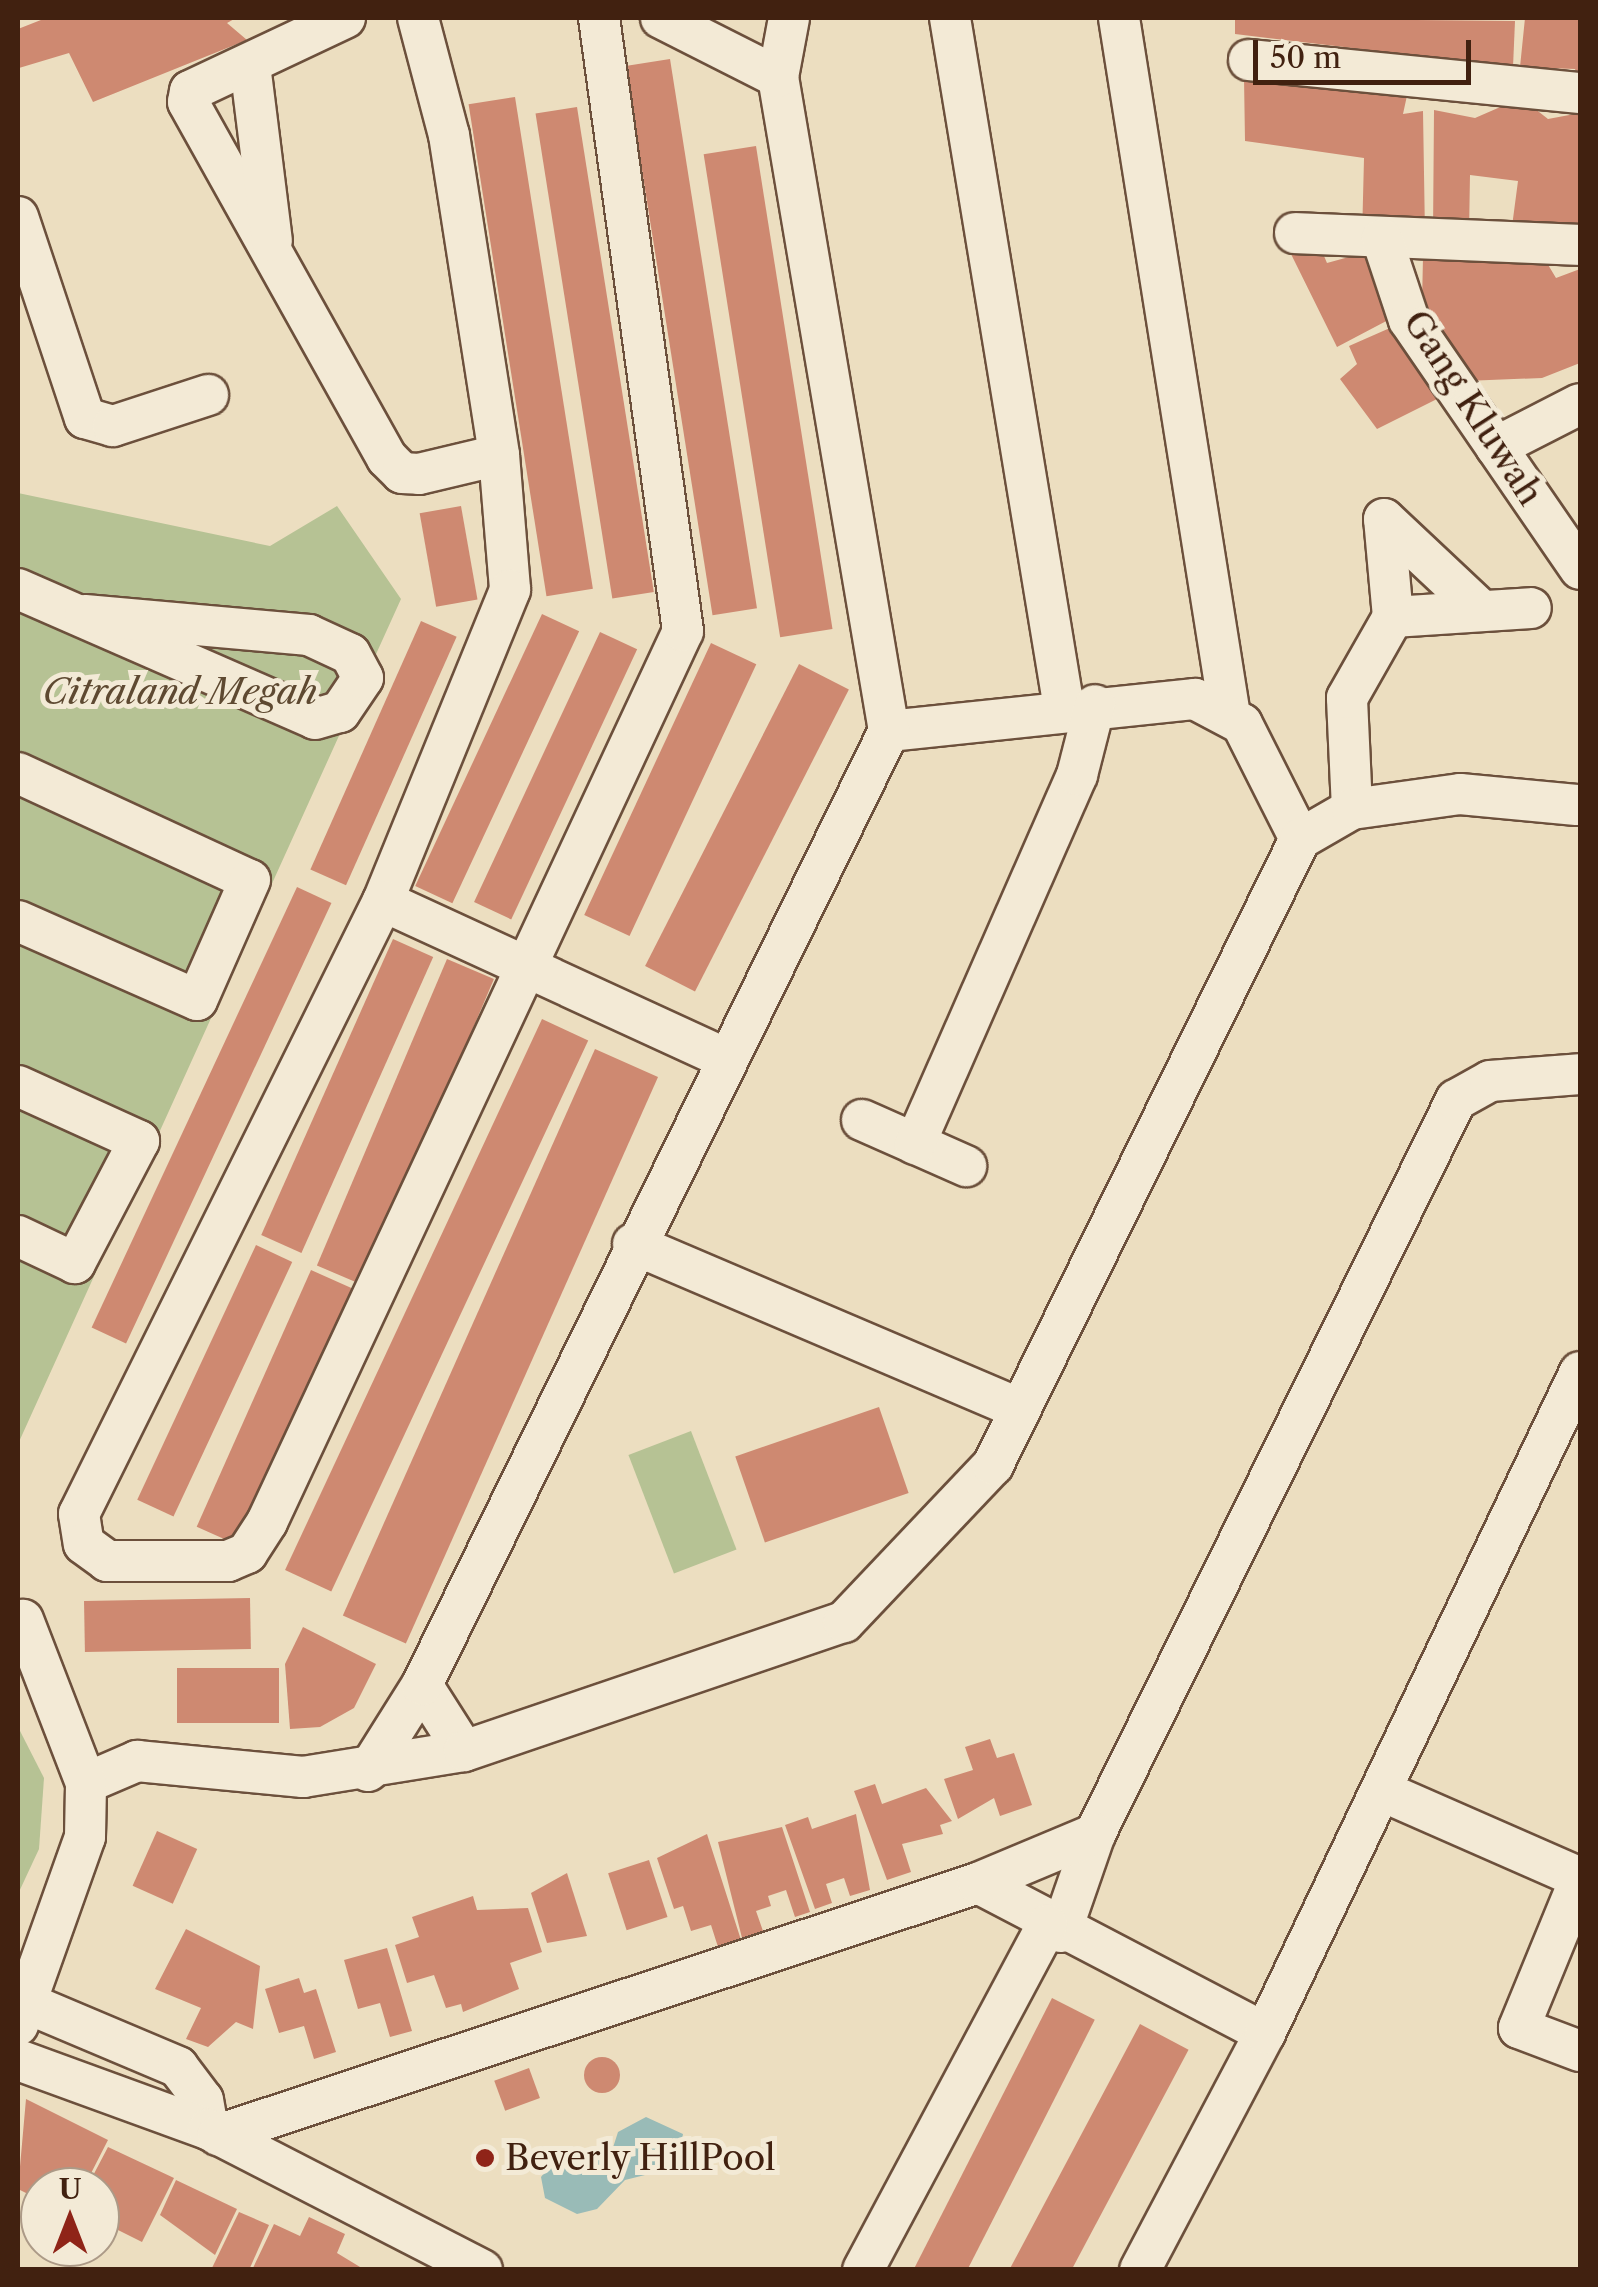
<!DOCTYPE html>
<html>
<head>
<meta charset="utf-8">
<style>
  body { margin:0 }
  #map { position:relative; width:1598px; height:2287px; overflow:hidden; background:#ecdec0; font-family:"Libre Caslon Text",serif }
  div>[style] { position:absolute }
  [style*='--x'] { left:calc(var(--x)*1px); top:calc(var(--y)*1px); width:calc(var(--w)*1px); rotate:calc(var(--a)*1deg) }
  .green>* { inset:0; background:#b6c294; transform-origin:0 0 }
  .water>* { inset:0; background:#99bbb7 }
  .building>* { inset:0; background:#ce8971; transform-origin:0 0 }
  .round { border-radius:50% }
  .roads { filter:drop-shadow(2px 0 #6c503c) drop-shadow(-2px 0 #6c503c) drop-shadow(0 2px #6c503c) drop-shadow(0 -2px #6c503c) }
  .minor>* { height:40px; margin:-20px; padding:0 20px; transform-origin:20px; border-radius:20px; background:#f3ead6 }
  .dots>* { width:28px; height:28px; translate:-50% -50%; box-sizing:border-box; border:5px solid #f3ead6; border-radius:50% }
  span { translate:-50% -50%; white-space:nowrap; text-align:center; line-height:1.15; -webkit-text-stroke:10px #f3ead6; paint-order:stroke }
  .street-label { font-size:35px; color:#412110 }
  .park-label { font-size:35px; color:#5e4931; font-style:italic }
  .poi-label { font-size:35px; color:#412110 }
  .left { translate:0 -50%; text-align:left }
  .frame { position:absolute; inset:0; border:20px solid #412110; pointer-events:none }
  .north { position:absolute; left:20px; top:2167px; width:100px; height:100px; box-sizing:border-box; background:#f3ead6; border:2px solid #ac9a87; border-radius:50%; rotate:0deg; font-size:28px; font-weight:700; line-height:40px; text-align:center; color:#412110 }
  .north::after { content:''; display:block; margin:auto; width:35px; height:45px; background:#8f2418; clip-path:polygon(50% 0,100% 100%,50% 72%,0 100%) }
  .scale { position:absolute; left:1253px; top:40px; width:218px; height:45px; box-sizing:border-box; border:5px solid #412110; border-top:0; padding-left:12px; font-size:30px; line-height:35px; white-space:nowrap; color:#412110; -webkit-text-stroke:8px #f3ead6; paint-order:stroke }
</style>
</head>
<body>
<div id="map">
  <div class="green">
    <i style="clip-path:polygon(18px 493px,270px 546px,337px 506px,401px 599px,18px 1444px)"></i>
    <i style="left:691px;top:1431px;width:127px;height:67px;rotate:69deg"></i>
    <i style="clip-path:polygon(18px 1727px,44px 1778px,39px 1849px,18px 1894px)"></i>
  </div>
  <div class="water">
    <i style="clip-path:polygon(646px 2117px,683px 2134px,677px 2167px,625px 2180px,597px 2209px,577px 2214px,545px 2198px,541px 2177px,558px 2156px,609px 2160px,618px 2132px)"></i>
  </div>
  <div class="building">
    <i style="clip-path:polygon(46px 18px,236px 18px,227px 23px,247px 40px,93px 102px,69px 53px,19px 68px,18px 29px)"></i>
    <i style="clip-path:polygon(1235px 18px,1515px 21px,1513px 67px,1235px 34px)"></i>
    <i style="clip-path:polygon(1525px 18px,1580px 19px,1580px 84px,1575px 69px,1520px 67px)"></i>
    <i style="left:670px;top:59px;width:556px;height:45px;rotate:81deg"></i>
    <i style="clip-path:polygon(1244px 78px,1408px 91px,1403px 114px,1423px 111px,1425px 235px,1362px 238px,1364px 158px,1245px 141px)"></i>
    <i style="left:515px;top:97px;width:498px;height:47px;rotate:81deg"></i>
    <i style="clip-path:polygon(1521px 98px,1548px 119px,1580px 113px,1580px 238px,1511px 234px,1518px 181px,1470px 175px,1469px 234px,1433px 232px,1434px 110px,1475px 118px)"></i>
    <i style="left:577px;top:107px;width:491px;height:42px;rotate:81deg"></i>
    <i style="left:756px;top:146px;width:489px;height:53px;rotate:81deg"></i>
    <i style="clip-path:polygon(1318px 242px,1327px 263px,1367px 252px,1392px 318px,1337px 347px,1290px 252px)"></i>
    <i style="clip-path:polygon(1423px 257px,1547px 263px,1556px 278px,1580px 269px,1580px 363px,1542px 378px,1465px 381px,1422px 303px)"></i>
    <i style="clip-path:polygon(1399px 324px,1449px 393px,1377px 429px,1340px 379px,1357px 364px,1349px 346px)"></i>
    <i style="left:461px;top:506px;width:95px;height:42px;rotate:80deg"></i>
    <i style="left:542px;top:614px;width:41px;height:300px;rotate:25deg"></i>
    <i style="left:421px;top:621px;width:39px;height:272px;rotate:24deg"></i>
    <i style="left:600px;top:632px;width:41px;height:298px;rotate:25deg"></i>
    <i style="left:711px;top:643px;width:50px;height:300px;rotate:25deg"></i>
    <i style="left:799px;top:664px;width:56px;height:339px;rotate:27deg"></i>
    <i style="left:297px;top:887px;width:38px;height:486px;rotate:25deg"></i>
    <i style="left:393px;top:939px;width:44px;height:324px;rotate:24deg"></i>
    <i style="left:447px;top:959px;width:51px;height:333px;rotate:23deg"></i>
    <i style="left:542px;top:1019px;width:51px;height:608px;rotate:25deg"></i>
    <i style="left:595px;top:1049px;width:69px;height:620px;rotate:24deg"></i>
    <i style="left:256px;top:1245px;width:40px;height:281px;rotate:25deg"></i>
    <i style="left:311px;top:1270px;width:46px;height:281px;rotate:24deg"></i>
    <i style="left:879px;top:1407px;width:91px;height:152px;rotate:71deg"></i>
    <i style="left:250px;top:1598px;width:51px;height:166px;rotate:89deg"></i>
    <i style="clip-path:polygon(303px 1627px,376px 1664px,354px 1708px,320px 1727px,290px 1729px,285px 1664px)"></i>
    <i style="left:279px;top:1668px;width:55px;height:102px;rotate:90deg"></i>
    <i style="clip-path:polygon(990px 1739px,997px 1758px,1014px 1753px,1032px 1805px,1000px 1816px,994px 1798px,958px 1819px,944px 1779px,973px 1770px,965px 1747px)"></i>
    <i style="clip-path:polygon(875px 1784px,882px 1804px,926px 1788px,952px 1821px,940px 1825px,943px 1834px,902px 1844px,911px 1872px,887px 1880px,854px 1791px)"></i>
    <i style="clip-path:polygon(856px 1814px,870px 1890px,850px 1896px,844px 1878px,826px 1884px,832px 1903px,815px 1909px,785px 1825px,808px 1817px,812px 1829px)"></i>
    <i style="clip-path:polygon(782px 1827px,810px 1912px,795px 1917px,786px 1890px,768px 1896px,771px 1906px,756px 1911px,763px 1931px,742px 1938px,718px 1842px)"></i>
    <i style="left:157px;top:1831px;width:44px;height:60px;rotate:24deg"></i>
    <i style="clip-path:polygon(707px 1834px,741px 1940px,718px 1947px,711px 1925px,691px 1931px,683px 1906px,674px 1909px,657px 1858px)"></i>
    <i style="left:649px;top:1860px;width:60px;height:43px;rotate:72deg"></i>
    <i style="clip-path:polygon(567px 1873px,587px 1936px,547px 1943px,531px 1893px)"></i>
    <i style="clip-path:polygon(473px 1896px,477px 1910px,528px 1908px,542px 1952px,510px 1963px,519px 1989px,463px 2012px,461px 2004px,446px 2008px,434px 1975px,407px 1983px,395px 1945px,419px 1937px,412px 1917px)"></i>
    <i style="clip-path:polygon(186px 1929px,260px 1966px,253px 2029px,236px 2022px,208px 2047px,186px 2039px,201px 2008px,155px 1989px)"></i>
    <i style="clip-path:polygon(387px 1948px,412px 2031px,390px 2037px,380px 2003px,358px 2009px,344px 1960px)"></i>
    <i style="clip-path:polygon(299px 1978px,304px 1993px,316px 1989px,336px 2052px,314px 2059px,304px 2026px,279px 2033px,265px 1989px)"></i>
    <i style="left:1052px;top:1998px;width:48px;height:307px;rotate:27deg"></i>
    <i style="left:1140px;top:2024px;width:55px;height:279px;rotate:28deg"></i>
    <i class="round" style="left:584px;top:2057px;width:36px;height:36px"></i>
    <i style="left:529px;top:2068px;width:32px;height:37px;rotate:70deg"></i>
    <i style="clip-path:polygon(26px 2099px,108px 2140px,84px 2187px,40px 2187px,40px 2200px,18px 2189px)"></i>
    <i style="clip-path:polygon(108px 2147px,174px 2178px,142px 2242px,100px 2221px,100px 2187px,87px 2187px)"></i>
    <i style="clip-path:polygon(176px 2180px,237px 2209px,215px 2255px,160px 2215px)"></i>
    <i style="clip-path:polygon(239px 2212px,269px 2225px,249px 2270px,211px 2270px)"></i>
    <i style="clip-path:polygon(309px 2217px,345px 2234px,337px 2253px,365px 2270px,252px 2270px,274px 2224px,300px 2236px)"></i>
  </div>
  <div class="roads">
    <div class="minor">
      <i style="--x:345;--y:18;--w:171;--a:154.8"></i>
      <i style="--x:190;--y:91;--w:11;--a:100"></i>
      <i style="--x:188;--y:102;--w:408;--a:60.8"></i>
      <i style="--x:387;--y:458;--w:21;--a:45"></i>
      <i style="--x:402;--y:473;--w:17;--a:3"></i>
      <i style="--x:419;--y:474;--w:82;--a:-13.4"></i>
      <i style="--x:418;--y:18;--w:121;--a:75.2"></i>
      <i style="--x:449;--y:135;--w:324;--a:81.1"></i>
      <i style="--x:499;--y:455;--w:135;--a:85.3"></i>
      <i style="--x:510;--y:590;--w:336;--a:112.2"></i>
      <i style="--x:383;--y:901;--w:684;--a:116.38"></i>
      <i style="--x:79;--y:1514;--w:30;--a:81"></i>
      <i style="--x:84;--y:1544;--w:29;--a:36"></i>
      <i style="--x:107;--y:1561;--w:121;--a:0"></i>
      <i style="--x:228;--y:1561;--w:21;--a:-23"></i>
      <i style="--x:247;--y:1553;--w:37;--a:-57"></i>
      <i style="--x:267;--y:1522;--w:983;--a:-64.97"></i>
      <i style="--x:683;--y:631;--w:619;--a:-97.8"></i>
      <i style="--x:661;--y:18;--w:131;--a:26.8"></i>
      <i style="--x:950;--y:18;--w:699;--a:80.62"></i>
      <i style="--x:1119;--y:18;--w:707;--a:80.96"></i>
      <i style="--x:1249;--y:60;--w:333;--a:5.7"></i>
      <i style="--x:250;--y:65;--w:177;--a:82.9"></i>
      <i style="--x:18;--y:217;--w:212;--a:71.6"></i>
      <i style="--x:85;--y:418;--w:29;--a:16"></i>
      <i style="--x:113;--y:426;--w:100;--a:-18.1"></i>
      <i style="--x:1295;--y:233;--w:285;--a:2.4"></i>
      <i style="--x:1382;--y:239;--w:85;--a:71.6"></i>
      <i style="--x:1409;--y:320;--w:302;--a:55.5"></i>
      <i style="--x:1496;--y:447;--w:94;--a:-27.1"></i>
      <i style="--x:1384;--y:519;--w:134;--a:43.2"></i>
      <i style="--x:18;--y:589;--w:324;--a:23.6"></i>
      <i style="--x:315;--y:719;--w:26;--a:-16"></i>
      <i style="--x:340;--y:712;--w:41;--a:-55.9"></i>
      <i style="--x:363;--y:678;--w:27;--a:-118"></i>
      <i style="--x:350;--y:654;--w:45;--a:-155.1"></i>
      <i style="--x:309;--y:635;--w:225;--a:-174.9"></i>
      <i style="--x:1393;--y:617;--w:138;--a:-3.7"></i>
      <i style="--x:889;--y:731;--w:308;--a:-6"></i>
      <i style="--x:1195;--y:699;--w:53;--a:28"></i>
      <i style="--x:1242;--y:724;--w:129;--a:63.2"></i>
      <i style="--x:18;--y:773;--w:255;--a:24.8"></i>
      <i style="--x:250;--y:880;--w:131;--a:113.8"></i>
      <i style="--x:197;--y:1000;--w:196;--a:-156.2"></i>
      <i style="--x:1352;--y:809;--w:111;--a:-92.6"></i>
      <i style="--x:1347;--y:698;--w:93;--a:-60.4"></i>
      <i style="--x:1393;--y:617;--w:98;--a:-95.2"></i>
      <i style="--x:383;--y:901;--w:379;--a:24.7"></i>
      <i style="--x:18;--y:1086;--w:133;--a:24.4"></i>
      <i style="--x:139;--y:1141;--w:138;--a:117.7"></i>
      <i style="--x:75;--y:1263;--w:63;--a:-154.7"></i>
      <i style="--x:862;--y:1120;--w:114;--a:23.9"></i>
      <i style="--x:915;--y:1144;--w:403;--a:-66.3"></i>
      <i style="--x:1077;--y:775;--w:72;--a:-75.6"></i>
      <i style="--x:633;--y:1244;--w:421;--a:23.1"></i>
      <i style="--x:422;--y:1685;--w:78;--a:57.5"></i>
      <i style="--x:368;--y:1771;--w:102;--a:-57.9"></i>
      <i style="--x:422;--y:1685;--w:1062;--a:-63.92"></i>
      <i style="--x:889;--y:731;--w:663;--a:-99.63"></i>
      <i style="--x:778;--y:77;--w:60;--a:-79.4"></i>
      <i style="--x:86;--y:1783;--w:56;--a:-23.3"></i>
      <i style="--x:137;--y:1761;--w:167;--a:5.5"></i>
      <i style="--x:303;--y:1777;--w:163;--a:-9.2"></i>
      <i style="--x:464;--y:1751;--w:401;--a:-18.8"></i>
      <i style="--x:844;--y:1622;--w:216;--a:-46.5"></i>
      <i style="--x:993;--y:1465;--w:697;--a:-63.88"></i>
      <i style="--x:1300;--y:839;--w:60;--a:-30"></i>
      <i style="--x:1352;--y:809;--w:109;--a:-7.9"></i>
      <i style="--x:1460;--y:794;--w:117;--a:5.4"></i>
      <i style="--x:1382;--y:1791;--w:216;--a:23.7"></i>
      <i style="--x:1580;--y:1879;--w:161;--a:112.3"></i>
      <i style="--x:1519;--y:2028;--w:65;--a:20.7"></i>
      <i style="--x:978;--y:1883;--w:324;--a:27.6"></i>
      <i style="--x:1061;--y:1932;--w:104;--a:-70.9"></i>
      <i style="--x:1095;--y:1834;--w:818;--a:-63.81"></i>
      <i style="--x:1456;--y:1100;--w:39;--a:-29"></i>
      <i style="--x:1490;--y:1081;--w:90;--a:-4.4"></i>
      <i style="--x:29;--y:2004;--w:162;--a:22.9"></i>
      <i style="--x:178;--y:2067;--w:41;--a:52.9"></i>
      <i style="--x:203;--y:2100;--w:29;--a:80"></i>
      <i style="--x:18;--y:2025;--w:200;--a:-70.4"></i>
      <i style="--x:85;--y:1837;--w:54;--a:-88.9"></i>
      <i style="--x:86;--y:1783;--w:175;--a:-111.1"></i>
      <i style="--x:18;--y:2060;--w:202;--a:20"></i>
      <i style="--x:208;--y:2129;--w:308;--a:27.2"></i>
      <i style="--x:218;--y:2135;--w:801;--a:-18.34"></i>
      <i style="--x:978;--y:1883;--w:127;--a:-22.7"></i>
      <i style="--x:863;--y:2270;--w:391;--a:-61.9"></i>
      <i style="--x:1140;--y:2270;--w:268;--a:-62.2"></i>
      <i style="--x:1265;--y:2033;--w:732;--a:-64.52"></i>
    </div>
  </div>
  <div class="dots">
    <i style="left:485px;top:2158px;background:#8f2418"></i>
  </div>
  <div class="street-label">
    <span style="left:1473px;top:408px;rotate:57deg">Gang Kluwah</span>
  </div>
  <div class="park-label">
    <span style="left:180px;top:692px">Citraland Megah</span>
  </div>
  <div class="poi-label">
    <span class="left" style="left:505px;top:2158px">Beverly HillPool</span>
  </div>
  <div class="frame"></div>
  <div class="north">U</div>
  <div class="scale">50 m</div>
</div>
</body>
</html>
